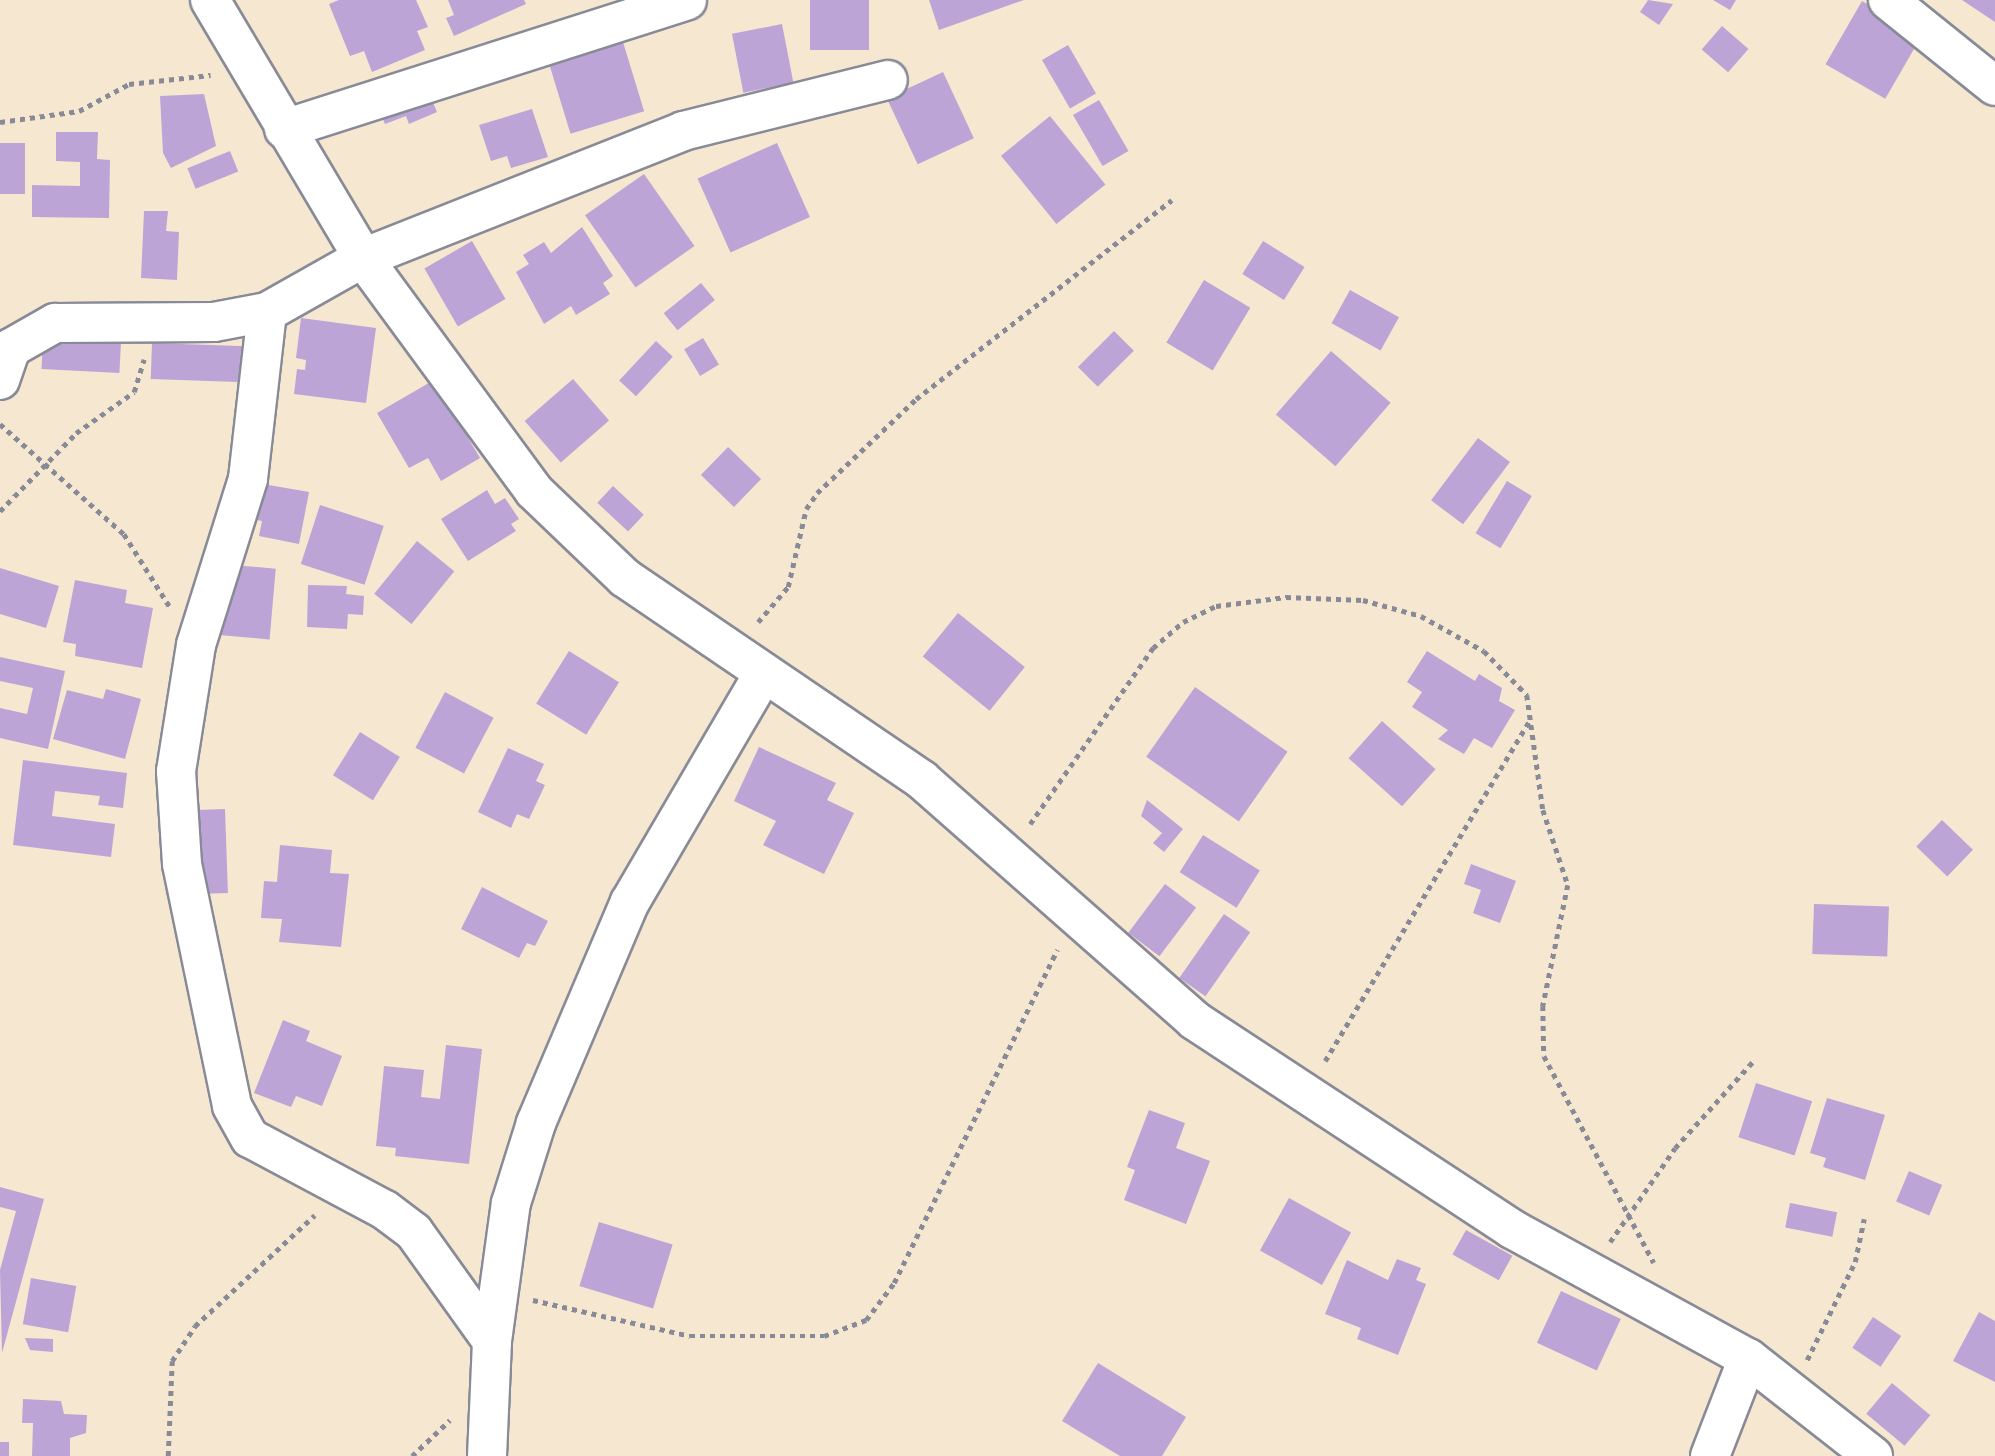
<!DOCTYPE html>
<html>
<head>
<meta charset="utf-8">
<style>
  body { margin:0 }
  #map { position:relative; width:1995px; height:1456px; overflow:hidden; background:#f6e7d0; font-family:"Indie Flower",sans-serif }
  div>[style] { position:absolute }
  [style*='--x'] { left:calc(var(--x)*1px); top:calc(var(--y)*1px); width:calc(var(--w)*1px); rotate:calc(var(--a)*1deg) }
  .building>* { inset:0; background:#bda4d6; transform-origin:0 0 }
  .path>* { height:4.5px; margin-top:-2.25px; transform-origin:0; background:repeating-linear-gradient(90deg,#888b97 0 5px,transparent 0 10px) }
  .roads { filter:drop-shadow(2px 0 #888b97) drop-shadow(-2px 0 #888b97) drop-shadow(0 2px #888b97) drop-shadow(0 -2px #888b97) }
  .minor>* { height:38px; margin:-19px; padding:0 19px; transform-origin:19px; border-radius:19px; background:#fff }
  span { translate:-50% -50%; white-space:nowrap; text-align:center; line-height:1.15; -webkit-text-stroke:5px #fbf7ec; paint-order:stroke }
</style>
</head>
<body>
<div id="map">
  <div class="building">
    <i style="clip-path:polygon(339px 0,416px 0,428px 27px,417px 31px,425px 50px,372px 72px,364px 51px,350px 56px,329px 4px)"></i>
    <i style="clip-path:polygon(448px 0,524px 0,526px 4px,454px 36px,446px 18px,454px 15px)"></i>
    <i style="left:810px;top:0;width:59px;height:50px"></i>
    <i style="clip-path:polygon(929px 0,1024px 0,939px 30px)"></i>
    <i style="clip-path:polygon(1648px 0,1673px 4px,1659px 25px,1640px 12px)"></i>
    <i style="clip-path:polygon(1713px 0,1736px 0,1730px 10px)"></i>
    <i style="clip-path:polygon(1962px 0,1995px 0,1995px 22px)"></i>
    <i style="left:1862px;top:1px;width:69px;height:73px;rotate:30deg"></i>
    <i style="left:782px;top:24px;width:60px;height:51px;rotate:79deg"></i>
    <i style="left:1722px;top:26px;width:35px;height:31px;rotate:41deg"></i>
    <i style="left:619px;top:29px;width:86px;height:77px;rotate:73deg"></i>
    <i style="left:1068px;top:45px;width:56px;height:30px;rotate:60deg"></i>
    <i style="left:943px;top:72px;width:73px;height:62px;rotate:65deg"></i>
    <i style="clip-path:polygon(426px 86px,437px 112px,409px 124px,406px 116px,385px 124px,377px 105px)"></i>
    <i style="clip-path:polygon(204px 94px,216px 146px,171px 168px,163px 153px,160px 96px)"></i>
    <i style="left:1099px;top:100px;width:59px;height:30px;rotate:60deg"></i>
    <i style="clip-path:polygon(532px 109px,548px 157px,511px 168px,507px 156px,491px 161px,479px 125px)"></i>
    <i style="left:1050px;top:116px;width:88px;height:63px;rotate:51deg"></i>
    <i style="clip-path:polygon(56px 132px,98px 132px,97px 159px,110px 160px,109px 218px,32px 217px,32px 185px,80px 186px,80px 162px,56px 161px)"></i>
    <i style="left:0;top:143px;width:25px;height:51px"></i>
    <i style="left:777px;top:143px;width:81px;height:87px;rotate:66deg"></i>
    <i style="left:230px;top:151px;width:22px;height:46px;rotate:68deg"></i>
    <i style="left:644px;top:174px;width:88px;height:72px;rotate:55deg"></i>
    <i style="clip-path:polygon(144px 211px,168px 211px,166px 231px,179px 232px,177px 280px,141px 278px)"></i>
    <i style="clip-path:polygon(582px 227px,613px 276px,603px 283px,610px 294px,576px 315px,571px 306px,544px 324px,516px 272px,529px 264px,523px 255px,544px 242px,551px 253px)"></i>
    <i style="left:472px;top:241px;width:67px;height:55px;rotate:60deg"></i>
    <i style="left:1263px;top:241px;width:49px;height:39px;rotate:32deg"></i>
    <i style="left:1204px;top:280px;width:54px;height:73px;rotate:31deg"></i>
    <i style="left:701px;top:283px;width:22px;height:48px;rotate:51deg"></i>
    <i style="left:1350px;top:290px;width:56px;height:38px;rotate:29deg"></i>
    <i style="clip-path:polygon(301px 318px,376px 328px,366px 403px,294px 394px,297px 369px,305px 370px,306px 360px,296px 358px)"></i>
    <i style="left:1114px;top:331px;width:28px;height:51px;rotate:45deg"></i>
    <i style="left:703px;top:338px;width:31px;height:22px;rotate:59deg"></i>
    <i style="left:43px;top:340px;width:78px;height:29px;rotate:3deg"></i>
    <i style="left:656px;top:341px;width:23px;height:54px;rotate:43deg"></i>
    <i style="left:152px;top:343px;width:102px;height:36px;rotate:2deg"></i>
    <i style="left:1331px;top:351px;width:79px;height:84px;rotate:41deg"></i>
    <i style="left:573px;top:379px;width:55px;height:64px;rotate:49deg"></i>
    <i style="clip-path:polygon(434px 380px,480px 458px,441px 481px,428px 458px,409px 468px,377px 413px)"></i>
    <i style="left:1478px;top:438px;width:40px;height:78px;rotate:37deg"></i>
    <i style="left:728px;top:447px;width:46px;height:39px;rotate:44deg"></i>
    <i style="left:1507px;top:481px;width:29px;height:61px;rotate:31deg"></i>
    <i style="clip-path:polygon(263px 484px,309px 492px,299px 544px,259px 536px,262px 521px,246px 518px)"></i>
    <i style="left:613px;top:486px;width:42px;height:23px;rotate:43deg"></i>
    <i style="clip-path:polygon(487px 490px,495px 504px,505px 498px,519px 519px,511px 524px,516px 531px,468px 561px,441px 519px)"></i>
    <i style="left:320px;top:505px;width:67px;height:62px;rotate:18deg"></i>
    <i style="left:417px;top:541px;width:48px;height:68px;rotate:39deg"></i>
    <i style="left:211px;top:563px;width:65px;height:71px;rotate:5deg"></i>
    <i style="clip-path:polygon(0 568px,59px 586px,46px 628px,0 614px)"></i>
    <i style="clip-path:polygon(75px 580px,127px 590px,125px 603px,153px 608px,142px 668px,75px 656px,76px 644px,63px 642px)"></i>
    <i style="clip-path:polygon(308px 585px,347px 586px,346px 594px,364px 596px,363px 615px,348px 614px,347px 629px,307px 627px)"></i>
    <i style="left:958px;top:613px;width:86px;height:56px;rotate:39deg"></i>
    <i style="left:569px;top:651px;width:59px;height:62px;rotate:32deg"></i>
    <i style="clip-path:polygon(1427px 651px,1475px 681px,1479px 674px,1502px 688px,1499px 701px,1515px 710px,1492px 748px,1474px 738px,1464px 754px,1438px 739px,1448px 730px,1412px 707px,1422px 692px,1407px 682px)"></i>
    <i style="clip-path:polygon(0 657px,65px 671px,48px 749px,0 738px,0 708px,27px 714px,33px 688px,0 681px)"></i>
    <i style="left:1195px;top:687px;width:113px;height:85px;rotate:35deg"></i>
    <i style="clip-path:polygon(106px 689px,141px 699px,125px 759px,53px 739px,67px 690px,103px 699px)"></i>
    <i style="left:445px;top:692px;width:55px;height:63px;rotate:28deg"></i>
    <i style="left:1382px;top:721px;width:72px;height:50px;rotate:42deg"></i>
    <i style="left:360px;top:732px;width:47px;height:51px;rotate:32deg"></i>
    <i style="clip-path:polygon(759px 747px,836px 783px,827px 800px,854px 813px,824px 874px,763px 845px,776px 821px,734px 801px)"></i>
    <i style="clip-path:polygon(508px 748px,544px 764px,536px 781px,545px 785px,529px 819px,517px 814px,511px 828px,478px 812px)"></i>
    <i style="clip-path:polygon(23px 760px,127px 773px,123px 808px,98px 805px,100px 796px,55px 791px,52px 816px,115px 824px,111px 857px,13px 845px)"></i>
    <i style="clip-path:polygon(1147px 800px,1183px 829px,1164px 852px,1153px 843px,1162px 833px,1141px 816px)"></i>
    <i style="left:225px;top:809px;width:84px;height:62px;rotate:88deg"></i>
    <i style="left:1942px;top:820px;width:43px;height:37px;rotate:44deg"></i>
    <i style="left:1203px;top:835px;width:67px;height:44px;rotate:32deg"></i>
    <i style="clip-path:polygon(280px 845px,332px 850px,330px 873px,349px 874px,341px 947px,279px 942px,282px 919px,261px 918px,264px 881px,277px 882px)"></i>
    <i style="clip-path:polygon(1471px 864px,1516px 881px,1500px 923px,1473px 913px,1481px 890px,1464px 884px)"></i>
    <i style="left:1165px;top:884px;width:39px;height:61px;rotate:37deg"></i>
    <i style="clip-path:polygon(482px 887px,548px 921px,535px 946px,527px 943px,519px 958px,461px 929px)"></i>
    <i style="left:1814px;top:904px;width:75px;height:50px;rotate:2deg"></i>
    <i style="left:1224px;top:914px;width:32px;height:78px;rotate:35deg"></i>
    <i style="clip-path:polygon(283px 1020px,310px 1031px,306px 1041px,342px 1056px,322px 1106px,296px 1096px,291px 1107px,254px 1093px)"></i>
    <i style="clip-path:polygon(446px 1045px,482px 1049px,469px 1164px,395px 1156px,396px 1148px,376px 1146px,384px 1066px,424px 1070px,421px 1097px,440px 1099px)"></i>
    <i style="left:1756px;top:1083px;width:59px;height:57px;rotate:18deg"></i>
    <i style="clip-path:polygon(1827px 1098px,1885px 1115px,1865px 1180px,1823px 1167px,1826px 1158px,1810px 1153px)"></i>
    <i style="clip-path:polygon(1149px 1110px,1185px 1123px,1176px 1148px,1210px 1161px,1186px 1224px,1124px 1200px,1135px 1170px,1127px 1167px)"></i>
    <i style="left:1909px;top:1171px;width:36px;height:33px;rotate:23deg"></i>
    <i style="clip-path:polygon(0 1187px,44px 1199px,2px 1353px,0 1270px,16px 1211px,0 1207px)"></i>
    <i style="left:1289px;top:1198px;width:71px;height:60px;rotate:29deg"></i>
    <i style="left:1790px;top:1203px;width:48px;height:25px;rotate:11deg"></i>
    <i style="left:599px;top:1222px;width:77px;height:67px;rotate:17deg"></i>
    <i style="left:1466px;top:1230px;width:53px;height:28px;rotate:29deg"></i>
    <i style="clip-path:polygon(1397px 1259px,1421px 1268px,1416px 1280px,1426px 1284px,1398px 1355px,1357px 1339px,1361px 1328px,1325px 1314px,1347px 1260px,1388px 1280px)"></i>
    <i style="left:31px;top:1278px;width:46px;height:47px;rotate:10deg"></i>
    <i style="left:1561px;top:1291px;width:66px;height:57px;rotate:25deg"></i>
    <i style="clip-path:polygon(1979px 1312px,1995px 1321px,1995px 1382px,1953px 1361px)"></i>
    <i style="left:1873px;top:1317px;width:34px;height:37px;rotate:34deg"></i>
    <i style="clip-path:polygon(25px 1338px,53px 1339px,53px 1352px,30px 1350px)"></i>
    <i style="clip-path:polygon(1098px 1363px,1186px 1417px,1162px 1456px,1120px 1456px,1062px 1421px)"></i>
    <i style="left:1892px;top:1383px;width:50px;height:40px;rotate:40deg"></i>
    <i style="clip-path:polygon(23px 1399px,61px 1401px,64px 1414px,87px 1415px,86px 1433px,70px 1438px,70px 1456px,32px 1456px,33px 1423px,22px 1423px)"></i>
    <i style="left:0;top:1442px;width:9px;height:14px"></i>
  </div>
  <div class="path">
    <i style="--x:0;--y:122;--w:80;--a:-7.9"></i>
    <i style="--x:79;--y:111;--w:57;--a:-28.4"></i>
    <i style="--x:129;--y:84;--w:82;--a:-6.3"></i>
    <i style="--x:0;--y:424;--w:166;--a:41.6"></i>
    <i style="--x:124;--y:534;--w:86;--a:57.8"></i>
    <i style="--x:0;--y:511;--w:109;--a:-45.7"></i>
    <i style="--x:76;--y:433;--w:71;--a:-35.3"></i>
    <i style="--x:134;--y:392;--w:34;--a:-73"></i>
    <i style="--x:758;--y:622;--w:46;--a:-49.4"></i>
    <i style="--x:788;--y:587;--w:80;--a:-77"></i>
    <i style="--x:806;--y:509;--w:19;--a:-55"></i>
    <i style="--x:817;--y:493;--w:137;--a:-43.5"></i>
    <i style="--x:916;--y:399;--w:324;--a:-37.9"></i>
    <i style="--x:1030;--y:824;--w:215;--a:-55.1"></i>
    <i style="--x:1153;--y:648;--w:40;--a:-41"></i>
    <i style="--x:1183;--y:622;--w:37;--a:-26"></i>
    <i style="--x:1216;--y:606;--w:71;--a:-7.3"></i>
    <i style="--x:1286;--y:597;--w:77;--a:2.2"></i>
    <i style="--x:1363;--y:600;--w:60;--a:15.4"></i>
    <i style="--x:1421;--y:616;--w:72;--a:29.1"></i>
    <i style="--x:1484;--y:651;--w:62;--a:45.7"></i>
    <i style="--x:1527;--y:695;--w:116;--a:82.1"></i>
    <i style="--x:1543;--y:810;--w:79;--a:71.6"></i>
    <i style="--x:1568;--y:885;--w:124;--a:101.7"></i>
    <i style="--x:1543;--y:1006;--w:50;--a:88.9"></i>
    <i style="--x:1544;--y:1056;--w:234;--a:62"></i>
    <i style="--x:1325;--y:1061;--w:397;--a:-59"></i>
    <i style="--x:1610;--y:1242;--w:114;--a:-55.3"></i>
    <i style="--x:1675;--y:1148;--w:120;--a:-48"></i>
    <i style="--x:533;--y:1300;--w:161;--a:12.9"></i>
    <i style="--x:690;--y:1336;--w:134;--a:0"></i>
    <i style="--x:824;--y:1336;--w:45;--a:-20.9"></i>
    <i style="--x:866;--y:1320;--w:46;--a:-52.9"></i>
    <i style="--x:894;--y:1283;--w:371;--a:-63.9"></i>
    <i style="--x:1807;--y:1360;--w:109;--a:-63.9"></i>
    <i style="--x:1855;--y:1262;--w:44;--a:-78.2"></i>
    <i style="--x:168;--y:1456;--w:95;--a:-87.6"></i>
    <i style="--x:172;--y:1361;--w:42;--a:-56.7"></i>
    <i style="--x:195;--y:1326;--w:163;--a:-42.8"></i>
    <i style="--x:412;--y:1456;--w:52;--a:-43.5"></i>
  </div>
  <div class="roads">
    <div class="minor">
      <i style="--x:210;--y:0;--w:300;--a:59.3"></i>
      <i style="--x:363;--y:258;--w:289;--a:53.7"></i>
      <i style="--x:534;--y:491;--w:126;--a:43.7"></i>
      <i style="--x:625;--y:578;--w:359;--a:34.2"></i>
      <i style="--x:922;--y:780;--w:363;--a:41.4"></i>
      <i style="--x:1194;--y:1020;--w:381;--a:33.3"></i>
      <i style="--x:1512;--y:1229;--w:269;--a:28.7"></i>
      <i style="--x:1748;--y:1358;--w:159;--a:38.1"></i>
      <i style="--x:1888;--y:0;--w:137;--a:38.8"></i>
      <i style="--x:284;--y:129;--w:423;--a:-17.7"></i>
      <i style="--x:267;--y:312;--w:168;--a:96.5"></i>
      <i style="--x:248;--y:479;--w:174;--a:107.4"></i>
      <i style="--x:196;--y:645;--w:128;--a:99"></i>
      <i style="--x:176;--y:771;--w:93;--a:86.3"></i>
      <i style="--x:182;--y:864;--w:247;--a:78.3"></i>
      <i style="--x:232;--y:1106;--w:37;--a:61"></i>
      <i style="--x:250;--y:1138;--w:153;--a:28.1"></i>
      <i style="--x:385;--y:1210;--w:36;--a:37"></i>
      <i style="--x:414;--y:1232;--w:134;--a:54.4"></i>
      <i style="--x:0;--y:380;--w:34;--a:-71"></i>
      <i style="--x:11;--y:348;--w:51;--a:-29.6"></i>
      <i style="--x:55;--y:323;--w:159;--a:-0.4"></i>
      <i style="--x:214;--y:322;--w:54;--a:-10.7"></i>
      <i style="--x:267;--y:312;--w:110;--a:-29.4"></i>
      <i style="--x:363;--y:258;--w:344;--a:-21.6"></i>
      <i style="--x:683;--y:131;--w:211;--a:-14"></i>
      <i style="--x:487;--y:1456;--w:115;--a:-87.5"></i>
      <i style="--x:492;--y:1341;--w:139;--a:-82.2"></i>
      <i style="--x:511;--y:1203;--w:84;--a:-72.6"></i>
      <i style="--x:536;--y:1123;--w:240;--a:-67"></i>
      <i style="--x:630;--y:902;--w:265;--a:-59.7"></i>
      <i style="--x:1710;--y:1456;--w:105;--a:-68.8"></i>
    </div>
  </div>
</div>
</body>
</html>
